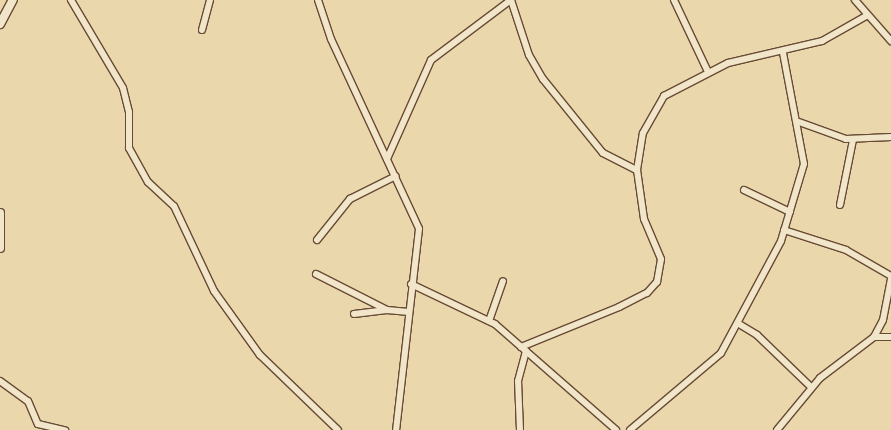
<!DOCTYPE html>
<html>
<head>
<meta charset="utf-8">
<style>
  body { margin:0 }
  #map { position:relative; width:891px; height:430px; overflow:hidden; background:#ead8ac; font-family:"Libre Bodoni",serif }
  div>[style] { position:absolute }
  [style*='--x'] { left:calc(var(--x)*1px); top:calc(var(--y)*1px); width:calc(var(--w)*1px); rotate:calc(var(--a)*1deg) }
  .roads { filter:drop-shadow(1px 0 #684a35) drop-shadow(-1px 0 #684a35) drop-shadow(0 1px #684a35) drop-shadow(0 -1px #684a35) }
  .minor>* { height:6px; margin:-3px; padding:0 3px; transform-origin:3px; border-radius:3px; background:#f1e6c9 }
  .tertiary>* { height:8px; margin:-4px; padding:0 4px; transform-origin:4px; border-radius:4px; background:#f1e6c9 }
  span { translate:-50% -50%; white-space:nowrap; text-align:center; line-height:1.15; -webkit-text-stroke:4px #f1e6c9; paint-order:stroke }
</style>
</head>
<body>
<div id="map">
  <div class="roads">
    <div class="minor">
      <i style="--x:71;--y:0;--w:102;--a:59.4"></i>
      <i style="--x:123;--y:88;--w:25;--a:76"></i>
      <i style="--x:129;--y:112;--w:36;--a:90"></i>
      <i style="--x:129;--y:148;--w:39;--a:61"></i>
      <i style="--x:148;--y:182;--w:35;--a:43"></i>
      <i style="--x:174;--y:206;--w:94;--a:64.8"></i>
      <i style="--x:214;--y:291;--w:79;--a:54.3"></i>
      <i style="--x:260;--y:355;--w:108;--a:43.9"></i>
      <i style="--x:318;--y:0;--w:41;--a:71.6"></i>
      <i style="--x:331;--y:39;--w:209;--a:65.1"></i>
      <i style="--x:419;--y:229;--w:202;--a:96.5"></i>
      <i style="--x:511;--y:0;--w:58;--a:71.9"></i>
      <i style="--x:529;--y:55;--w:28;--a:60"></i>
      <i style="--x:543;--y:79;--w:95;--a:51"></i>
      <i style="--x:603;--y:153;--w:38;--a:27"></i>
      <i style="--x:674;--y:0;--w:80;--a:64.7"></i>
      <i style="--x:855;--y:0;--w:55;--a:48.7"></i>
      <i style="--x:202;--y:30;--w:31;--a:-75"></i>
      <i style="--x:799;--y:122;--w:50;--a:19.9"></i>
      <i style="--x:846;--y:139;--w:45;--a:-2.5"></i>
      <i style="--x:387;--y:159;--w:108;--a:-66"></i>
      <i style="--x:431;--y:60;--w:100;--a:-36.9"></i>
      <i style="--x:744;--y:190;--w:51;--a:25.6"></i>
      <i style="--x:840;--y:205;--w:66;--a:-78.7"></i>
      <i style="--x:784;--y:230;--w:65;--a:17.9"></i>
      <i style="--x:846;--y:250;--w:52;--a:30"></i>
      <i style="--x:317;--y:240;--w:53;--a:-51.2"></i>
      <i style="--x:350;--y:199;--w:51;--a:-26.6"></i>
      <i style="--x:316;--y:274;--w:80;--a:26.9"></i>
      <i style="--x:387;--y:310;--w:22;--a:5"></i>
      <i style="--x:411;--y:284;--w:93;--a:25.5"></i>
      <i style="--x:495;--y:324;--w:161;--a:41.2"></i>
      <i style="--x:354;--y:314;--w:33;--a:-7"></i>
      <i style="--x:489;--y:321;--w:42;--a:-70.7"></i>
      <i style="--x:739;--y:324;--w:21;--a:31"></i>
      <i style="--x:757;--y:335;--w:74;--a:43.9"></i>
      <i style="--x:874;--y:337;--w:19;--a:-62"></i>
      <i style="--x:883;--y:320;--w:42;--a:-79"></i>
      <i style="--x:521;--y:347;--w:106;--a:-22.2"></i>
      <i style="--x:619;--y:307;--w:31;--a:-27"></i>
      <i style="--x:647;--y:293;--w:15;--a:-48"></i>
      <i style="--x:657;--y:282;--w:23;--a:-80"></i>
      <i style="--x:661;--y:259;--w:43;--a:-113"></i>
      <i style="--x:644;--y:219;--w:49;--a:-98.1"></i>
      <i style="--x:637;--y:170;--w:37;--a:-81"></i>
      <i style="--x:643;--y:133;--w:43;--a:-60.4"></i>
      <i style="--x:664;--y:96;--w:72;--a:-27.3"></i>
      <i style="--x:728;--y:63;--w:97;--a:-13.2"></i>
      <i style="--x:822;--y:41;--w:51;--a:-29.6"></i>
      <i style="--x:0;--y:381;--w:34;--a:36"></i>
      <i style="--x:28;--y:401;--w:25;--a:67"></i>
      <i style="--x:38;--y:424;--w:28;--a:13"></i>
      <i style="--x:520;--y:430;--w:49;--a:-92.3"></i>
      <i style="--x:518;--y:381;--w:31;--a:-75"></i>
      <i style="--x:630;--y:430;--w:119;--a:-40.2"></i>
      <i style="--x:721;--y:353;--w:127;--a:-61.8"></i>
      <i style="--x:781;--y:241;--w:80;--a:-73.4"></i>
      <i style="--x:804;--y:164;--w:113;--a:-100.7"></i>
      <i style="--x:777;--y:430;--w:67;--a:-50.4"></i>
      <i style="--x:820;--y:378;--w:68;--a:-37.2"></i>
      <i style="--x:874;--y:337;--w:17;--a:0"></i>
    </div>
    <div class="tertiary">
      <i style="--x:0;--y:24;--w:27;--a:-62"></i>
      <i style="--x:0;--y:213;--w:35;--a:90"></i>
    </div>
  </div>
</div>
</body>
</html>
